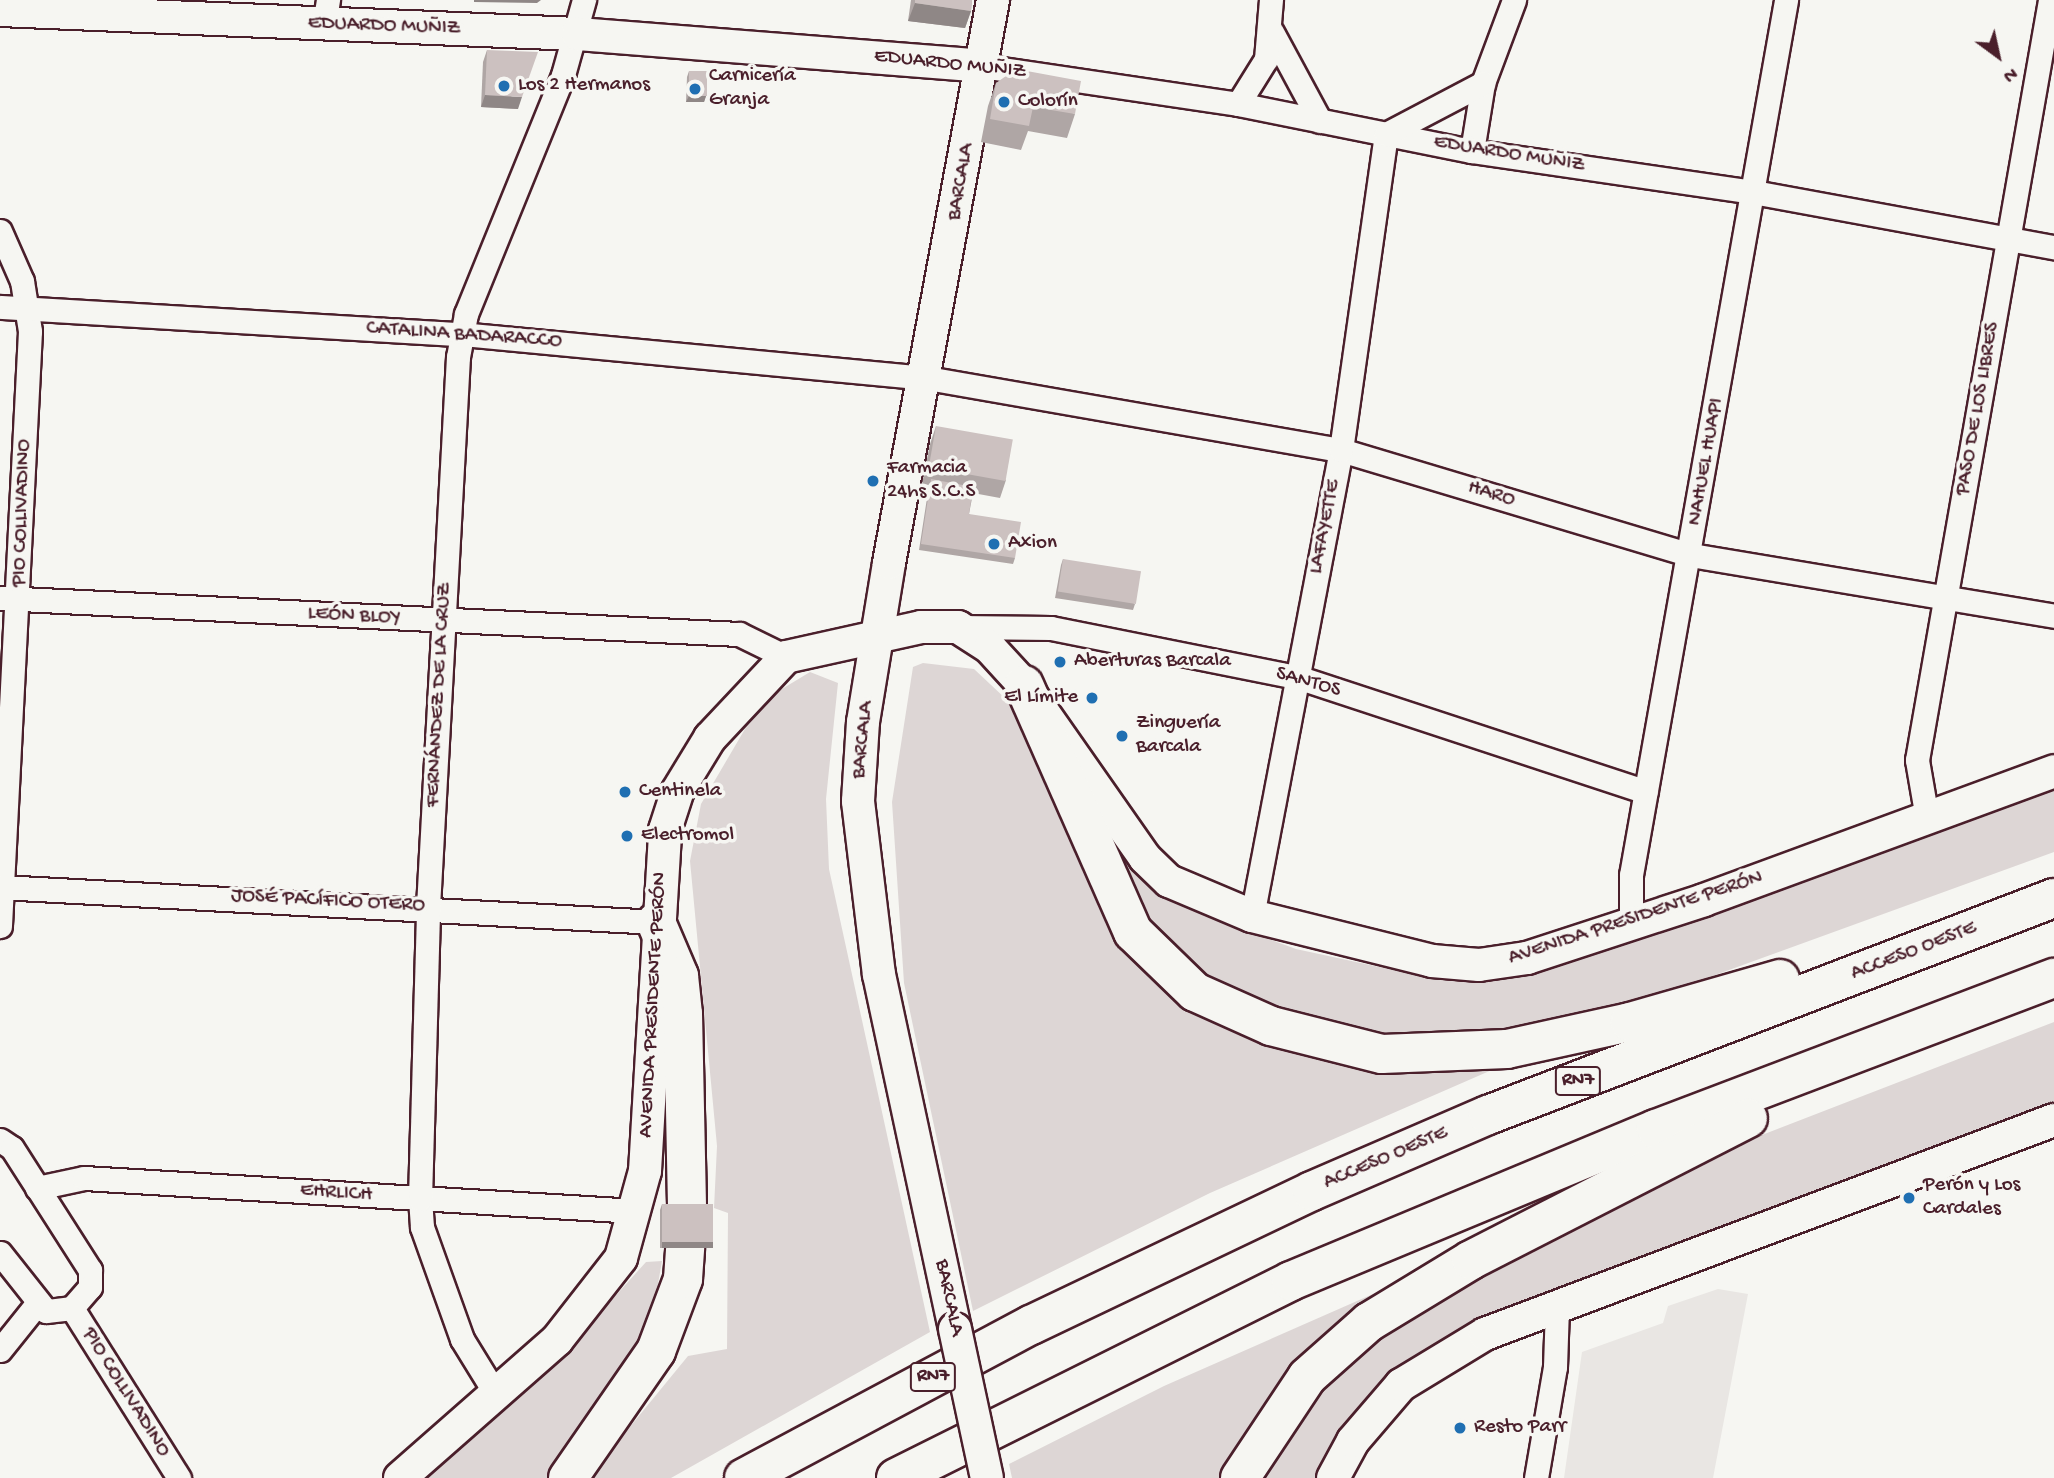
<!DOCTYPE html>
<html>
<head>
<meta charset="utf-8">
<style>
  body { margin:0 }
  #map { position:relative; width:2054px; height:1478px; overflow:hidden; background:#f6f6f2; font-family:"Gochi Hand",sans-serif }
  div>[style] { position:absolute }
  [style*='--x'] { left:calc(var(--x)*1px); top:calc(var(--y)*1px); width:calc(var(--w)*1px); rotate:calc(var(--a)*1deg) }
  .built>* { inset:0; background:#e9e6e3 }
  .green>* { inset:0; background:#ddd6d5 }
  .roads { filter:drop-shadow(2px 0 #4a1f2b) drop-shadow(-2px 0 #4a1f2b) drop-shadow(0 2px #4a1f2b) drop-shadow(0 -2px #4a1f2b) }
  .street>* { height:23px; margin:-11.5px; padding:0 11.5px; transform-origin:11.5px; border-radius:11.5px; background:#f6f6f2 }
  .secondary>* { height:32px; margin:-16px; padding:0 16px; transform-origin:16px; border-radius:16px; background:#f6f6f2 }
  .highway>* { height:38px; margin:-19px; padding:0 19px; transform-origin:19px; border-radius:19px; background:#f6f6f2 }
  .bridges { filter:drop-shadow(2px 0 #4a1f2b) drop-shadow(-2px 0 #4a1f2b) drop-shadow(0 2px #4a1f2b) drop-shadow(0 -2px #4a1f2b) }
  .secondary-bridge>* { height:32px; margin:-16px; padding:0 16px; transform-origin:16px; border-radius:16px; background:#f6f6f2 }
  .wall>* { inset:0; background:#afa6a5 }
  .shaded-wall>* { inset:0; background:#8f8786; transform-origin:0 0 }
  .building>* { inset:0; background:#ccc1c0; transform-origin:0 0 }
  .dots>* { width:19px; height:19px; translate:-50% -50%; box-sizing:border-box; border:4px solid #f6f6f2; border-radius:50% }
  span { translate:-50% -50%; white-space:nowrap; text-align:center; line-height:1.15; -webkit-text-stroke:7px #f6f6f2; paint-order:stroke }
  .shield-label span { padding:2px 5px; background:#f6f6f2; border:2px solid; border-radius:5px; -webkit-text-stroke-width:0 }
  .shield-label { font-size:19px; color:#4a1f2b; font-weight:700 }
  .street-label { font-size:21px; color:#4a1f2b }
  .poi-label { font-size:21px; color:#4a1f2b }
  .left { translate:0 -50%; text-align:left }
  .right { translate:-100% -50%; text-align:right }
  .north { position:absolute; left:1963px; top:21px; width:70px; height:70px; -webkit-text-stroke:5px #f6f6f2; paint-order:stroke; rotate:147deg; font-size:19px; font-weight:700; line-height:28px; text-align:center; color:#4a1f2b }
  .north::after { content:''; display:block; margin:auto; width:24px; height:32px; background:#4a1f2b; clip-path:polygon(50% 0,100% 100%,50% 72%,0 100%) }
</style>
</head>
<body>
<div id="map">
  <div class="built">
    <i style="clip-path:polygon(1718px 1289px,1748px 1294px,1713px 1478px,1564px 1478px,1582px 1352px,1663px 1323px,1668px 1306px)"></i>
  </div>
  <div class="green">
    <i style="clip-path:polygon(923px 663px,974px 669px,1023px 715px,1173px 992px,1501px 1066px,1210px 1193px,973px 1311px,904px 983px,892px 802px,913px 667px)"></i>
    <i style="clip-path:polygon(810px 672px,838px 683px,826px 799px,829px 869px,930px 1332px,671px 1478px,588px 1478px,688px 1356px,727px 1349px,728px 1213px,714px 1208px,717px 1146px,690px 861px,701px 804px,745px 729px,777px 692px)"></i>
    <i style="clip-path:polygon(2054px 784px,2054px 852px,1627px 1007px,1493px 1033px,1414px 1038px,1352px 1032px,1278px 1010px,1197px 973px,1161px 943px,1133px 900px,1088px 799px,1162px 893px,1206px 916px,1296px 949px,1444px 981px,1492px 982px,1594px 955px)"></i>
    <i style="clip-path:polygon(2054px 1022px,2054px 1108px,1493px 1320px,1326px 1478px,1258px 1478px,1344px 1363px,1566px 1226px,1705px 1157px)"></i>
    <i style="clip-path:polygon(1473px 1250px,1400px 1296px,1233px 1478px,1012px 1478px,1009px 1464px,1164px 1386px)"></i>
    <i style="clip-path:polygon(662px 1261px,651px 1324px,551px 1478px,422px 1478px,543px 1376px,646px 1262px)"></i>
  </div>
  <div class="roads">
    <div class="street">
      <i style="--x:324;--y:25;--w:25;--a:-81"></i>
      <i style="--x:1272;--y:32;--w:101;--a:61.7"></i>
      <i style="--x:982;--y:66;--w:259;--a:8.4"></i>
      <i style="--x:1238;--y:104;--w:239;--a:11.4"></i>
      <i style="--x:1472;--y:151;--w:284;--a:8.3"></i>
      <i style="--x:1753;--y:192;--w:306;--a:10.4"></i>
      <i style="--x:1238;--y:104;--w:53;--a:-58.1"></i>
      <i style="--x:1266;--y:59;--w:59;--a:-85.2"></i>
      <i style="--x:1472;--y:151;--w:69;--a:-80.8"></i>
      <i style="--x:1483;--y:83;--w:89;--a:-69.5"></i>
      <i style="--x:0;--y:231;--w:55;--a:66.3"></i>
      <i style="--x:22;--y:281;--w:51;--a:80.9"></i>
      <i style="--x:30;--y:331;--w:596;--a:92.89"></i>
      <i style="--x:0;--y:307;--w:462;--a:3.4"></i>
      <i style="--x:461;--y:334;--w:468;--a:5.4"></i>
      <i style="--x:927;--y:378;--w:420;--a:9.9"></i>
      <i style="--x:1341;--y:450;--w:365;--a:16.7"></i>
      <i style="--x:1691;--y:555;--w:368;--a:9.5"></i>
      <i style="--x:0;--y:598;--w:740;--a:2.79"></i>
      <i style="--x:739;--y:634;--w:52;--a:26.1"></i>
      <i style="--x:958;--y:627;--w:93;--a:0.6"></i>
      <i style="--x:1051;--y:628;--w:251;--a:11.3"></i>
      <i style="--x:1297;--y:677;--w:367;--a:18.2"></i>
      <i style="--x:1927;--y:818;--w:59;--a:-99.8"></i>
      <i style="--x:1917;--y:760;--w:772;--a:-80.07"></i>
      <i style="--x:0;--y:887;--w:657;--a:3.05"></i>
      <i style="--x:1252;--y:916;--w:474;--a:-79.2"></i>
      <i style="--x:1341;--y:450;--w:319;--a:-81.9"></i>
      <i style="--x:1386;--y:134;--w:110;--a:-27.7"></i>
      <i style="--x:1631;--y:924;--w:49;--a:-90"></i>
      <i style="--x:1631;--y:875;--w:889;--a:-79.95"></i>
      <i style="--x:0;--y:1140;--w:14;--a:34"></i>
      <i style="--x:12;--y:1148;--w:145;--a:57.4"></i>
      <i style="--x:90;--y:1270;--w:17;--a:90"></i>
      <i style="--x:90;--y:1287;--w:28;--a:131"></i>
      <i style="--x:72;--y:1308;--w:26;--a:173"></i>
      <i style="--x:46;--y:1311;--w:74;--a:-128.4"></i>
      <i style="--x:37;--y:1188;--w:48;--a:-12"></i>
      <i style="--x:84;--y:1178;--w:554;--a:3.42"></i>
      <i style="--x:72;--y:1308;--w:201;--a:57.8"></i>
      <i style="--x:0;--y:1350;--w:58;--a:-51.3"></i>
      <i style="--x:497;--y:1396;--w:67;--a:-121.6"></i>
      <i style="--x:462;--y:1339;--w:119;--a:-109.7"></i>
      <i style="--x:422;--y:1227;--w:28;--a:-94"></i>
      <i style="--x:420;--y:1199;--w:292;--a:-88.4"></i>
      <i style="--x:428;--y:907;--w:551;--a:-86.88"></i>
      <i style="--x:458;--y:357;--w:44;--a:-79.5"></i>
      <i style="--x:466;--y:314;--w:258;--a:-67.9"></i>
      <i style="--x:563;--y:75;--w:78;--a:-74.4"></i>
      <i style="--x:1536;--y:1478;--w:113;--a:-80.3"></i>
      <i style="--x:1555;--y:1367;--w:61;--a:-88.1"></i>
    </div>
    <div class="secondary">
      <i style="--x:0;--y:10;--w:578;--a:2.38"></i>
      <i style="--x:578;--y:34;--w:405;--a:4.5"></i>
      <i style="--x:955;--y:1329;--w:362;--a:-102.1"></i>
      <i style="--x:879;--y:975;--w:175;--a:-96.9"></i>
      <i style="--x:858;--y:801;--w:79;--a:-86.4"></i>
      <i style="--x:863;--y:722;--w:161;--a:-80.7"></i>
      <i style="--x:889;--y:563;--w:573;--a:-79.53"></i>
      <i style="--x:400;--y:1478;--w:209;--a:-41.3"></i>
      <i style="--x:557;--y:1340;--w:104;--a:-52"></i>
      <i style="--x:621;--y:1258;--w:90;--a:-74.6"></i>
      <i style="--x:645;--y:1171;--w:342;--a:-86.6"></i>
      <i style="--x:665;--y:830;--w:40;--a:-72"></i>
      <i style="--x:677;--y:792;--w:63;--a:-58.6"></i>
      <i style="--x:710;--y:738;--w:111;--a:-46.8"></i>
      <i style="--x:786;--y:657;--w:138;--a:-12.5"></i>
      <i style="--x:921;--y:627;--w:37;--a:0"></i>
      <i style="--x:958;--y:627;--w:38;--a:33"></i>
      <i style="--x:990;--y:648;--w:50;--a:47.4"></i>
      <i style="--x:1024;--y:685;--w:211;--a:55"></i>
      <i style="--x:1145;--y:858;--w:33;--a:44"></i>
      <i style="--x:1169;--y:881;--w:90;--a:22.9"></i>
      <i style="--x:1252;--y:916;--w:186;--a:14"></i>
      <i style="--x:1432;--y:961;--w:47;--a:4.9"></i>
      <i style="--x:1479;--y:965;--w:49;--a:-8.3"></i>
      <i style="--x:1527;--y:958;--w:186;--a:-18.1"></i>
      <i style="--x:1704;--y:900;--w:373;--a:-20.2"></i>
      <i style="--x:1333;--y:1478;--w:42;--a:-61.6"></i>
      <i style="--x:1353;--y:1441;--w:74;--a:-49.4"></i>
      <i style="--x:1401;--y:1385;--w:98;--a:-31.3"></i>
      <i style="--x:1485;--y:1334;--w:608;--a:-20.61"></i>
    </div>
    <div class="highway">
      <i style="--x:1024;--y:685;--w:270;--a:66.2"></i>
      <i style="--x:1133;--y:932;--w:86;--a:44.1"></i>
      <i style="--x:1195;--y:992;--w:83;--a:24.1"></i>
      <i style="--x:1271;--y:1026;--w:114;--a:14.2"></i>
      <i style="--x:1382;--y:1054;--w:125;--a:-2.3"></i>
      <i style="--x:1507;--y:1049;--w:126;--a:-12.4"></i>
      <i style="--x:1630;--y:1022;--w:156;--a:-16"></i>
      <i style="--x:656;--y:922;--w:59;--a:66.9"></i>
      <i style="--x:679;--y:976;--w:38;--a:84"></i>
      <i style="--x:683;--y:1014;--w:196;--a:88.8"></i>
      <i style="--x:568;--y:1478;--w:155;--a:-55.3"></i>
      <i style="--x:656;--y:1351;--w:77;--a:-69.4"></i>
      <i style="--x:683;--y:1279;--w:31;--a:-86"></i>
      <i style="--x:744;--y:1478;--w:325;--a:-28.1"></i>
      <i style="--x:1031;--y:1325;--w:311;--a:-25.5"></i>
      <i style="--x:1312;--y:1191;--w:192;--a:-23.4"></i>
      <i style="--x:1488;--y:1115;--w:606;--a:-20.98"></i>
      <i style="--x:896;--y:1478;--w:441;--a:-26.5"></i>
      <i style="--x:1291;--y:1281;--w:395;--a:-22.6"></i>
      <i style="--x:1656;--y:1129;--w:426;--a:-20.8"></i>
      <i style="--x:1240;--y:1478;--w:121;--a:-56.4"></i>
      <i style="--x:1307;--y:1377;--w:83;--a:-41.6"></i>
      <i style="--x:1369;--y:1322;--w:119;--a:-31.3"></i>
      <i style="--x:1471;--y:1260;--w:311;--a:-27.1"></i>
    </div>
  </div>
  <div class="bridges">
    <div class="secondary-bridge">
      <i style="--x:955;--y:1329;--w:152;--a:77.9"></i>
    </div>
  </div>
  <div class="wall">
    <i style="clip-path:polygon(911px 0,972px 0,971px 11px,965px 28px,908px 21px)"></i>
    <i style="clip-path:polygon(487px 50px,518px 109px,481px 107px,483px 62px)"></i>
    <i style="clip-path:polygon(689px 71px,706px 96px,704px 102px,686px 102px,687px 77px)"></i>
    <i style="clip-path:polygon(996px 83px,1075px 114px,1067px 138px,1028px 131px,1021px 150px,981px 142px,988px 106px)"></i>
    <i style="clip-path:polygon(936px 426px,1006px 480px,1000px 498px,973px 493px,969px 514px,1015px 558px,1013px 564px,919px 550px,929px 485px,922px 484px,930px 444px)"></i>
    <i style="clip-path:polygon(1063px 559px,1135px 604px,1133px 610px,1055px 598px,1061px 565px)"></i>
    <i style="clip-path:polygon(662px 1204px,711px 1248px,660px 1248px,660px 1210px)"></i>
  </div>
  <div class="shaded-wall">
    <i style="clip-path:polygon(474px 0,541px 0,537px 3px,474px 2px)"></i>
    <i style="clip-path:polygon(915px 3px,971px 11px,965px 28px,908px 21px)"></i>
    <i style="clip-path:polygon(485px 95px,522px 97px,518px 109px,481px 107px)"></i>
    <i style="clip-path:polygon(689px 96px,706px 96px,704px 102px,686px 102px)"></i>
    <i style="left:662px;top:1242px;width:51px;height:6px"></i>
  </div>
  <div class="building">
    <i style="clip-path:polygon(915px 0,972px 0,971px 11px,915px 3px)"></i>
    <i style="clip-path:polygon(487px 50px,538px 52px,522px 97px,485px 95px)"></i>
    <i style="clip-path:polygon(1016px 69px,1081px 81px,1075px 114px,1033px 107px,1029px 126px,990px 119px,996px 83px)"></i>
    <i style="left:689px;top:71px;width:18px;height:25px"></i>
    <i style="left:936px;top:426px;width:78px;height:42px;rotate:10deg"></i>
    <i style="clip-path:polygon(931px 479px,973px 487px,969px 514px,1021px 522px,1015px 558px,921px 544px)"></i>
    <i style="left:1063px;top:559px;width:79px;height:33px;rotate:9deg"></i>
    <i style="left:662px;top:1204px;width:51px;height:38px"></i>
  </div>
  <div class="dots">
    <i style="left:504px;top:86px;background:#1f6fb2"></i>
    <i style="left:695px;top:89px;background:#1f6fb2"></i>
    <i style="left:1004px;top:102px;background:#1f6fb2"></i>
    <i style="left:873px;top:481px;background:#1f6fb2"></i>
    <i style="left:994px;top:544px;background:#1f6fb2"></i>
    <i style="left:1060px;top:662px;background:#1f6fb2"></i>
    <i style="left:1092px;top:698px;background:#1f6fb2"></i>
    <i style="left:1122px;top:736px;background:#1f6fb2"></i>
    <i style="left:625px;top:792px;background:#1f6fb2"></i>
    <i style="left:627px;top:836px;background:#1f6fb2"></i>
    <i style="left:1909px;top:1198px;background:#1f6fb2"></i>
    <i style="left:1460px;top:1428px;background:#1f6fb2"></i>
  </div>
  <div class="shield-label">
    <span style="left:1578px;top:1081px">RN7</span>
    <span style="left:933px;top:1377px">RN7</span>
  </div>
  <div class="street-label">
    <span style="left:384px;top:27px;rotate:2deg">EDUARDO MUÑIZ</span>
    <span style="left:950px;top:65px;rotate:6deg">EDUARDO MUÑIZ</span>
    <span style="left:1509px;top:155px;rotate:9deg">EDUARDO MUÑIZ</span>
    <span style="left:962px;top:182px;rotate:-80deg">BARCALA</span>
    <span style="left:464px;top:336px;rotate:4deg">CATALINA BADARACCO</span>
    <span style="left:1979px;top:409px;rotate:-80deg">PASO DE LOS LIBRES</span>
    <span style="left:1707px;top:462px;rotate:-80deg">NAHUEL HUAPI</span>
    <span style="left:1491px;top:495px;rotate:17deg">HARO</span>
    <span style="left:23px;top:513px;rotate:-88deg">PIO COLLIVADINO</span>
    <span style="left:1326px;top:527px;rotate:-79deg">LAFAYETTE</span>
    <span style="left:354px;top:617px;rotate:3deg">LEÓN BLOY</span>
    <span style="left:1308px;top:683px;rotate:16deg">SANTOS</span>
    <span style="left:440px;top:695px;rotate:-87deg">FERNÁNDEZ DE LA CRUZ</span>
    <span style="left:864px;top:740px;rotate:-84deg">BARCALA</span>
    <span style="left:328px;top:902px;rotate:3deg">JOSÉ PACÍFICO OTERO</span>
    <span style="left:1636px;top:919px;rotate:-18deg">AVENIDA PRESIDENTE PERÓN</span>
    <span style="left:1914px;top:952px;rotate:-21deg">ACCESO OESTE</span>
    <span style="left:654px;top:1005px;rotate:-87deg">AVENIDA PRESIDENTE PERÓN</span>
    <span style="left:1386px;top:1159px;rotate:-23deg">ACCESO OESTE</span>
    <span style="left:336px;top:1194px;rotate:4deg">EHRLICH</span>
    <span style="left:948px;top:1298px;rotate:78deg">BARCALA</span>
    <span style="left:125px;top:1393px;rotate:58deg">PIO COLLIVADINO</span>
  </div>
  <div class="poi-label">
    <span class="left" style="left:709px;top:89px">Carnicería<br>Granja</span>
    <span class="left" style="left:518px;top:86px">Los 2 Hermanos</span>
    <span class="left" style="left:1018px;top:102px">Colorín</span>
    <span class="left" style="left:887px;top:481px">Farmacia<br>24hs S.C.S</span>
    <span class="left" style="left:1008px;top:544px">Axion</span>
    <span class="left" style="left:1074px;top:662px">Aberturas Barcala</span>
    <span class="right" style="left:1078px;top:698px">El Límite</span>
    <span class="left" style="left:1136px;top:736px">Zinguería<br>Barcala</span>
    <span class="left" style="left:639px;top:792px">Centinela</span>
    <span class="left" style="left:641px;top:836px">Electromol</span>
    <span class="left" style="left:1923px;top:1198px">Perón y Los<br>Cardales</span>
    <span class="left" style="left:1474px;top:1428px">Resto Parr</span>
  </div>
  <div class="north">N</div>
</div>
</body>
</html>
